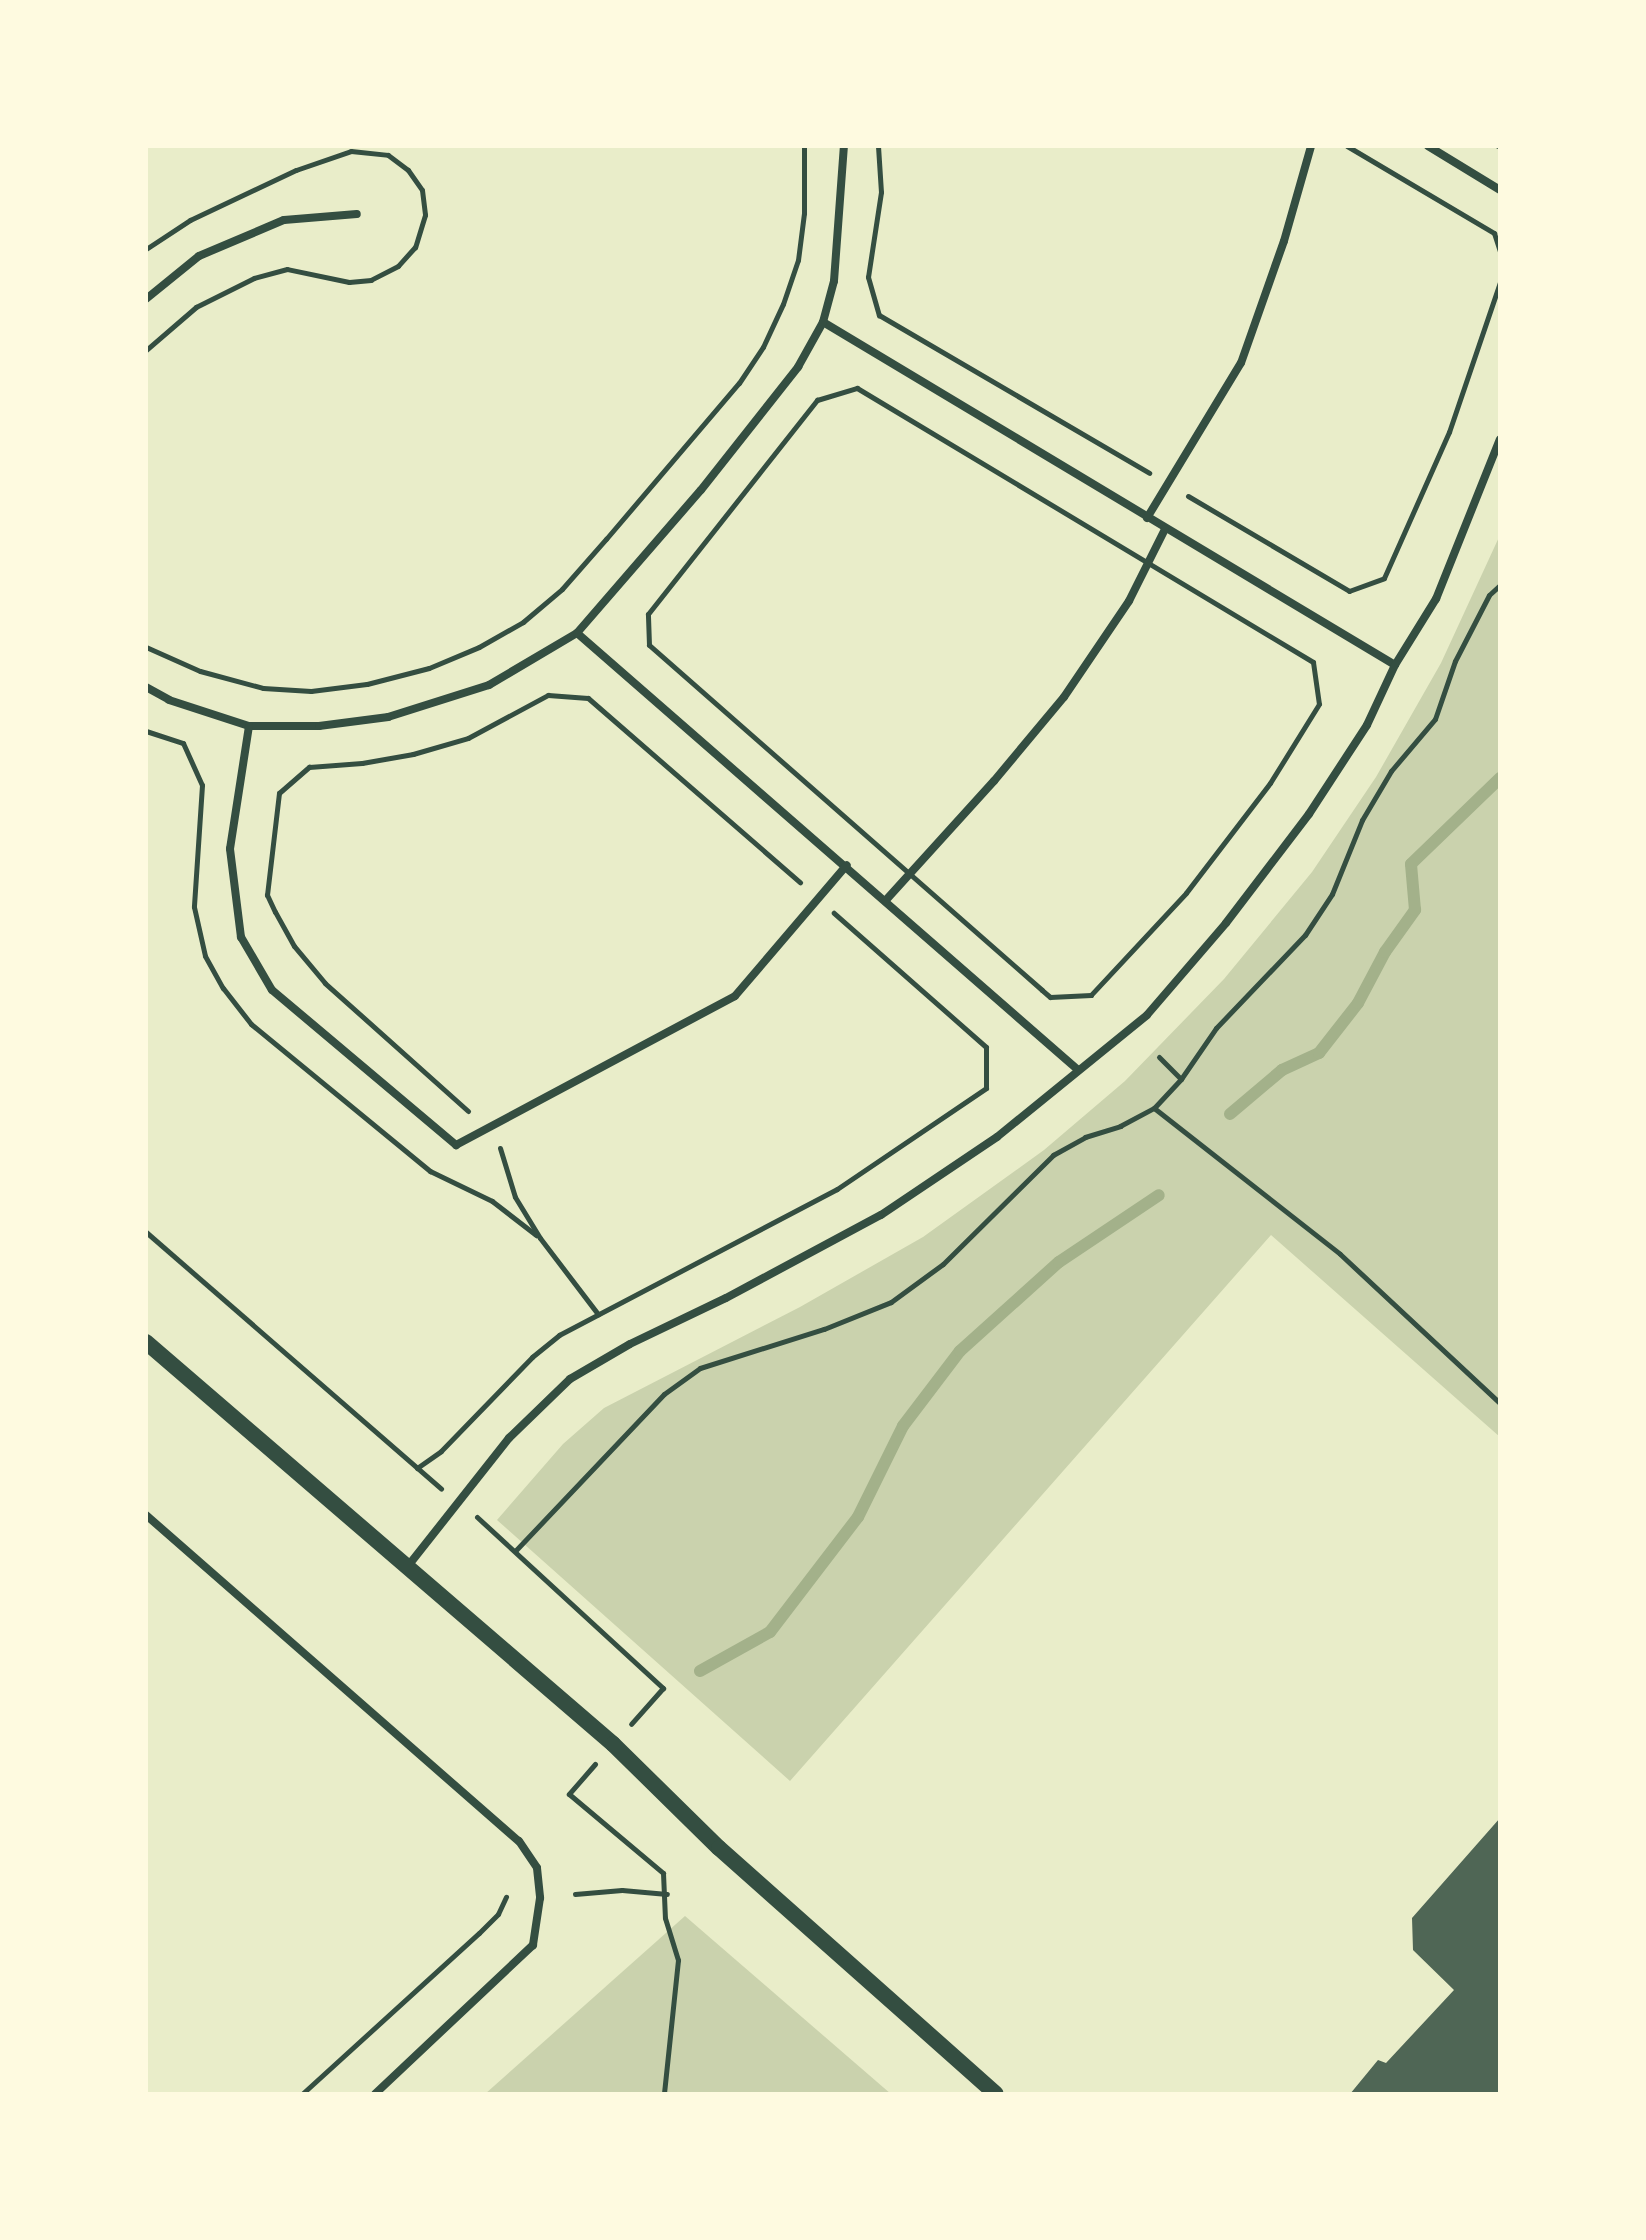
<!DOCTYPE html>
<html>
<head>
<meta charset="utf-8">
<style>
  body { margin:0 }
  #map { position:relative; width:1646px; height:2240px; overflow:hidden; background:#e9edc9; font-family:"Titillium Web",sans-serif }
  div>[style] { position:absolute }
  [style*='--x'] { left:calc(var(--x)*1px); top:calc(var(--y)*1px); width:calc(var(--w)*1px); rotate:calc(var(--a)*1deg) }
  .green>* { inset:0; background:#cad2ad }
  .stream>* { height:12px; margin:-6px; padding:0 6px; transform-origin:6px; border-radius:6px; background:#a3b18a }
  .building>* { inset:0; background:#4f6655 }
  .path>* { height:5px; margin:-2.5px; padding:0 2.5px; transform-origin:2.5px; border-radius:2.5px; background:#344e41 }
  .minor>* { height:8px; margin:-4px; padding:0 4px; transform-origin:4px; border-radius:4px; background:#344e41 }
  .secondary>* { height:16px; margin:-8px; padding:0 8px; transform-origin:8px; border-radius:8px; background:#344e41 }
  span { translate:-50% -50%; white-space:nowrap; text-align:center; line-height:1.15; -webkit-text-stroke:7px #fefae0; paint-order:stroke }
  .frame { position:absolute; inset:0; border:148px solid #fefae0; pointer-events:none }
</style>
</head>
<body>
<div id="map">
  <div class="green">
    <i style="clip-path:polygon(1500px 535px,1500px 1437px,1271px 1235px,790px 1781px,497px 1520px,563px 1444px,604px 1408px,800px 1307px,923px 1237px,1044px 1150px,1125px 1081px,1224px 979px,1312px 872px,1376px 777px,1441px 663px)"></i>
    <i style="clip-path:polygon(685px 1916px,891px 2094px,485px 2094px)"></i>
  </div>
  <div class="stream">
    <i style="--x:1230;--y:1114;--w:68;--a:-40.2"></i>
    <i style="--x:1282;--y:1070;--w:41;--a:-24.7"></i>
    <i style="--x:1319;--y:1053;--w:63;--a:-52"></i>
    <i style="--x:1358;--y:1003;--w:58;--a:-62.1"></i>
    <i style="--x:1385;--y:952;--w:52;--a:-54.5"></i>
    <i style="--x:1415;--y:910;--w:46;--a:-95"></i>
    <i style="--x:1411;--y:864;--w:124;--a:-44"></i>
    <i style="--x:700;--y:1671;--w:80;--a:-29.1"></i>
    <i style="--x:770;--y:1632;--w:145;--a:-52.6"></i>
    <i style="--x:858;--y:1517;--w:102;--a:-63.7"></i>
    <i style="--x:903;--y:1426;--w:94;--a:-52.8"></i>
    <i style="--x:960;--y:1351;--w:133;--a:-42"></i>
    <i style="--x:1059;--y:1262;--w:120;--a:-33.8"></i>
  </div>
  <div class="building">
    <i style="clip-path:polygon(1500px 1818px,1500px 2094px,1350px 2094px,1378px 2060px,1386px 2063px,1454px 1990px,1413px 1950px,1412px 1918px)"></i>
  </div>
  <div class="path">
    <i style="--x:878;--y:146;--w:46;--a:86.3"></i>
    <i style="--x:881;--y:192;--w:86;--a:98.7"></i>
    <i style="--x:868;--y:277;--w:40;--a:74"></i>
    <i style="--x:879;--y:315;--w:313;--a:30.3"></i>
    <i style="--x:1347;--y:146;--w:171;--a:30.6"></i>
    <i style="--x:1494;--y:233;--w:20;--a:72"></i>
    <i style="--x:1498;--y:146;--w:2;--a:0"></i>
    <i style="--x:146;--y:249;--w:53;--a:-33.4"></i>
    <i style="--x:190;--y:220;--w:117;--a:-25.3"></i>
    <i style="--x:296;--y:170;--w:58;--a:-19.1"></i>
    <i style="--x:351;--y:151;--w:37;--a:6"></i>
    <i style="--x:388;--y:155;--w:25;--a:37"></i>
    <i style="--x:408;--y:170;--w:24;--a:55"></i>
    <i style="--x:422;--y:190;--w:25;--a:83"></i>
    <i style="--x:425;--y:215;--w:34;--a:107"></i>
    <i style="--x:415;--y:247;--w:25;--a:132"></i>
    <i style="--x:398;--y:266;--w:30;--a:153"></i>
    <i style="--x:371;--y:280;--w:22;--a:175"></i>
    <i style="--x:349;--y:282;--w:63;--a:-168.2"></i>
    <i style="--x:287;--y:269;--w:34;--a:165"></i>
    <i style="--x:254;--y:278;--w:65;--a:153.4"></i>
    <i style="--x:196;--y:307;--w:66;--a:139.3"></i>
    <i style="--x:857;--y:388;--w:532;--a:31"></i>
    <i style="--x:1313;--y:662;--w:42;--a:81.9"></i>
    <i style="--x:1319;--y:704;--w:93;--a:121.8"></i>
    <i style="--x:1270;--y:783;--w:138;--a:127.4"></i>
    <i style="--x:1186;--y:893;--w:139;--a:133"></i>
    <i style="--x:1091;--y:995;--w:41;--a:177.2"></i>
    <i style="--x:1050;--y:997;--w:11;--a:-139"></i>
    <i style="--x:1042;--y:990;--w:523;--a:-138.72"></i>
    <i style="--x:649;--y:645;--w:31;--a:-92"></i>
    <i style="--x:648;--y:614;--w:273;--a:-51.7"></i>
    <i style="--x:817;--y:400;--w:42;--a:-16.7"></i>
    <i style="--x:1188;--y:496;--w:187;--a:30.5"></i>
    <i style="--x:1349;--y:591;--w:37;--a:-20"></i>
    <i style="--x:1384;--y:578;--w:160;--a:-66"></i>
    <i style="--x:1449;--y:432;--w:158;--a:-71.2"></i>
    <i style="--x:146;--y:647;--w:59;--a:24"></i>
    <i style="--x:200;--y:671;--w:65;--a:15.1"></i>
    <i style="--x:263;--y:688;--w:48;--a:3.6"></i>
    <i style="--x:311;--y:691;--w:56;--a:-7.1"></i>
    <i style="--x:367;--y:684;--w:64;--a:-14.5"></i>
    <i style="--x:429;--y:668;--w:54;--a:-22.8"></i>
    <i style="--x:479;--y:647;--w:51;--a:-29.6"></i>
    <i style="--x:523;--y:622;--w:51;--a:-40.2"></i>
    <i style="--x:562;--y:589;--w:67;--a:-48.7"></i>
    <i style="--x:606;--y:539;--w:205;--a:-49.6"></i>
    <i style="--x:739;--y:383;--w:43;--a:-56.3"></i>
    <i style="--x:763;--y:347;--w:47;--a:-65.1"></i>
    <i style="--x:783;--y:304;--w:46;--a:-71.2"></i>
    <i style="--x:798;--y:260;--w:47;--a:-82.7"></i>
    <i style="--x:804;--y:213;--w:67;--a:-90"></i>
    <i style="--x:146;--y:731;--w:39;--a:18"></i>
    <i style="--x:183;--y:743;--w:46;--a:65.7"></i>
    <i style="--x:202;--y:785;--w:122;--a:93.8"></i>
    <i style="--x:194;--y:907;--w:50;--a:77.3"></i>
    <i style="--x:205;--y:956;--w:37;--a:61"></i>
    <i style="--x:223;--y:988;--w:46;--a:52.1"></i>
    <i style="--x:251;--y:1024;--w:232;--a:39.4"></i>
    <i style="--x:430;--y:1171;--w:69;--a:25.8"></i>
    <i style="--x:492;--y:1201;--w:56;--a:37.7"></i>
    <i style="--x:1159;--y:1057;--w:31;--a:45"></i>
    <i style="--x:1154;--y:1108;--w:236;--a:38.1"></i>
    <i style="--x:1340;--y:1254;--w:219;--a:43"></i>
    <i style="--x:468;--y:1111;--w:192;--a:-138.2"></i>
    <i style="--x:325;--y:983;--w:48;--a:-130"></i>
    <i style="--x:294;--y:946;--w:39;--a:-119"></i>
    <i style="--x:275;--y:912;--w:19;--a:-115"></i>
    <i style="--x:267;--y:895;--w:103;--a:-83.3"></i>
    <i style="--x:279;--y:793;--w:40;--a:-41"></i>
    <i style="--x:309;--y:767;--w:53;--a:-4.3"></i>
    <i style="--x:362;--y:763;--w:52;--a:-10"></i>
    <i style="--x:413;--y:754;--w:57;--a:-16.2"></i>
    <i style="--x:468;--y:738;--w:91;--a:-28.3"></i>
    <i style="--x:548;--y:695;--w:40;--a:4.3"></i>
    <i style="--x:588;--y:698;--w:281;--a:41"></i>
    <i style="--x:500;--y:1148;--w:51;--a:73"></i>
    <i style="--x:515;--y:1197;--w:48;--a:58.6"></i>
    <i style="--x:540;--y:1238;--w:96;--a:52.7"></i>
    <i style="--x:146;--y:1232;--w:391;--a:41"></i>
    <i style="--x:417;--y:1468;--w:29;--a:-35"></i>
    <i style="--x:441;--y:1451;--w:131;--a:-45.9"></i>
    <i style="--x:532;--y:1357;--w:35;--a:-39"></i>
    <i style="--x:559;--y:1335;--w:314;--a:-27.7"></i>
    <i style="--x:837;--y:1189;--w:180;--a:-34.1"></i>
    <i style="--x:986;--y:1088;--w:41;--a:-90"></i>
    <i style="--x:986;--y:1047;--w:203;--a:-138.6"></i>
    <i style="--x:477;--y:1517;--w:253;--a:42.6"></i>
    <i style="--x:663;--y:1688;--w:48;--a:131.6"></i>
    <i style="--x:516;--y:1550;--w:215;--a:-46.5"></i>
    <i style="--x:664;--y:1394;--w:44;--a:-35.8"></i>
    <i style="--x:700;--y:1368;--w:130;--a:-17.5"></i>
    <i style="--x:824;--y:1329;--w:72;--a:-21.9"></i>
    <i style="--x:891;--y:1302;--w:64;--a:-36.2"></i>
    <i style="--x:943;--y:1264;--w:155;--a:-44.7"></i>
    <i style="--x:1053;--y:1155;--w:37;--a:-29"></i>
    <i style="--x:1085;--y:1137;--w:37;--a:-17"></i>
    <i style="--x:1120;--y:1126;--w:38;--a:-28"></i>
    <i style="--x:1154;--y:1108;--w:40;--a:-47"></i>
    <i style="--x:1181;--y:1079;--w:62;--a:-55.5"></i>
    <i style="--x:1216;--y:1028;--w:129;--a:-46.3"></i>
    <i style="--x:1305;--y:935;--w:49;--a:-56.6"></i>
    <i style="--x:1332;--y:894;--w:80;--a:-67.9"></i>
    <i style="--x:1362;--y:820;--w:57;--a:-59.4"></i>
    <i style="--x:1391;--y:771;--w:68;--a:-49.8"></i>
    <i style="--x:1435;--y:719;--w:61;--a:-71"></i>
    <i style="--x:1455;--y:661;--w:74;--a:-62.7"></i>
    <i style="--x:1489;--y:595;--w:15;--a:-42"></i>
    <i style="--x:595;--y:1764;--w:40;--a:131"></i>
    <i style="--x:569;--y:1794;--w:123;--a:40"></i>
    <i style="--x:663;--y:1873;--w:45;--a:87.5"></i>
    <i style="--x:665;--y:1918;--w:44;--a:72.8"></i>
    <i style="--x:678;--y:1960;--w:135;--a:96"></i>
    <i style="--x:575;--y:1894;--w:47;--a:-4.9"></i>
    <i style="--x:622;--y:1890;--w:45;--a:5.1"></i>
    <i style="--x:302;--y:2094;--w:239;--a:-42.3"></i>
    <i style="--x:479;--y:1933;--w:27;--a:-45"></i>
    <i style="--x:498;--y:1914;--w:19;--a:-65"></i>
  </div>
  <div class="minor">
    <i style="--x:1428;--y:146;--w:84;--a:31.4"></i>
    <i style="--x:146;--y:299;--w:68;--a:-39.1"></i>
    <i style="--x:199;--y:256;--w:92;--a:-23"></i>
    <i style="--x:284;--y:220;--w:73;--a:-4.7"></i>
    <i style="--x:823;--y:322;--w:667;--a:30.95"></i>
    <i style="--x:1147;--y:518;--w:181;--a:-58.8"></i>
    <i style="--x:1241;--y:363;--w:129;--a:-70.6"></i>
    <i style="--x:1284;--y:241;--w:99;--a:-74.1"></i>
    <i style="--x:577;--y:633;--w:663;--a:41.09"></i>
    <i style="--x:146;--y:687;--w:26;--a:29"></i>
    <i style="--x:169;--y:700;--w:84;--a:18"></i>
    <i style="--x:249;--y:726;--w:70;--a:0"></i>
    <i style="--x:319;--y:726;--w:70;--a:-7.4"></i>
    <i style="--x:388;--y:717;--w:106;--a:-17.6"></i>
    <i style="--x:489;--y:685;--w:102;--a:-30.6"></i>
    <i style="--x:577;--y:633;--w:189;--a:-49.1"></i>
    <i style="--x:701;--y:490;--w:157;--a:-51.7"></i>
    <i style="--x:798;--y:367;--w:51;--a:-60.9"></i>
    <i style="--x:823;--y:322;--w:42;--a:-75"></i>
    <i style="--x:834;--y:281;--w:135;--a:-85.8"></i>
    <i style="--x:249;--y:726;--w:124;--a:98.8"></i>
    <i style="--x:230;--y:849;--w:89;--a:82.9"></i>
    <i style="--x:241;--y:937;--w:61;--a:59.7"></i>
    <i style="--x:272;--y:990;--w:241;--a:40.1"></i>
    <i style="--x:456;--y:1145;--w:316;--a:-28.1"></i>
    <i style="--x:735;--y:996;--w:172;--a:-49.5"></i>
    <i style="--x:886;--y:900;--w:161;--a:-47.8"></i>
    <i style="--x:994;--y:781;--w:109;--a:-50.2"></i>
    <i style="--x:1064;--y:697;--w:116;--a:-55.9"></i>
    <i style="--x:1129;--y:601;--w:80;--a:-63.4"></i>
    <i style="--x:146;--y:1515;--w:495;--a:41.2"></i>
    <i style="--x:519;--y:1841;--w:32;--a:56"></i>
    <i style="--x:537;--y:1868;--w:30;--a:84"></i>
    <i style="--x:540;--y:1898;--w:48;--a:98.5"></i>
    <i style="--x:533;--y:1945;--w:217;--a:136.7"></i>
    <i style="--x:408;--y:1566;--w:163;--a:-51.7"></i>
    <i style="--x:509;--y:1438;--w:85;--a:-44"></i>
    <i style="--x:570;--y:1379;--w:69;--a:-30.3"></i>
    <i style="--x:630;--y:1344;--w:106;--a:-25.6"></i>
    <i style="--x:726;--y:1298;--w:176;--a:-28.2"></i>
    <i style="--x:881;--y:1215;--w:140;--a:-33.9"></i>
    <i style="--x:997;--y:1137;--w:193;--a:-39.1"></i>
    <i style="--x:1147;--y:1015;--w:121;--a:-49.3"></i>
    <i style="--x:1226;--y:923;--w:137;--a:-52.7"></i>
    <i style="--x:1309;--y:814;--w:106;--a:-56.9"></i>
    <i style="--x:1367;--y:725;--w:66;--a:-65"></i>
    <i style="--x:1395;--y:665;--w:78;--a:-58.2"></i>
    <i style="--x:1436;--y:599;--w:172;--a:-68.2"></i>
  </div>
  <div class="secondary">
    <i style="--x:146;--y:1342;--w:616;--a:40.72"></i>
    <i style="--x:613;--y:1744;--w:148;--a:44.5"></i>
    <i style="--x:719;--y:1848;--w:370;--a:41.6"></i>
  </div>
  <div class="frame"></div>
</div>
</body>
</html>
